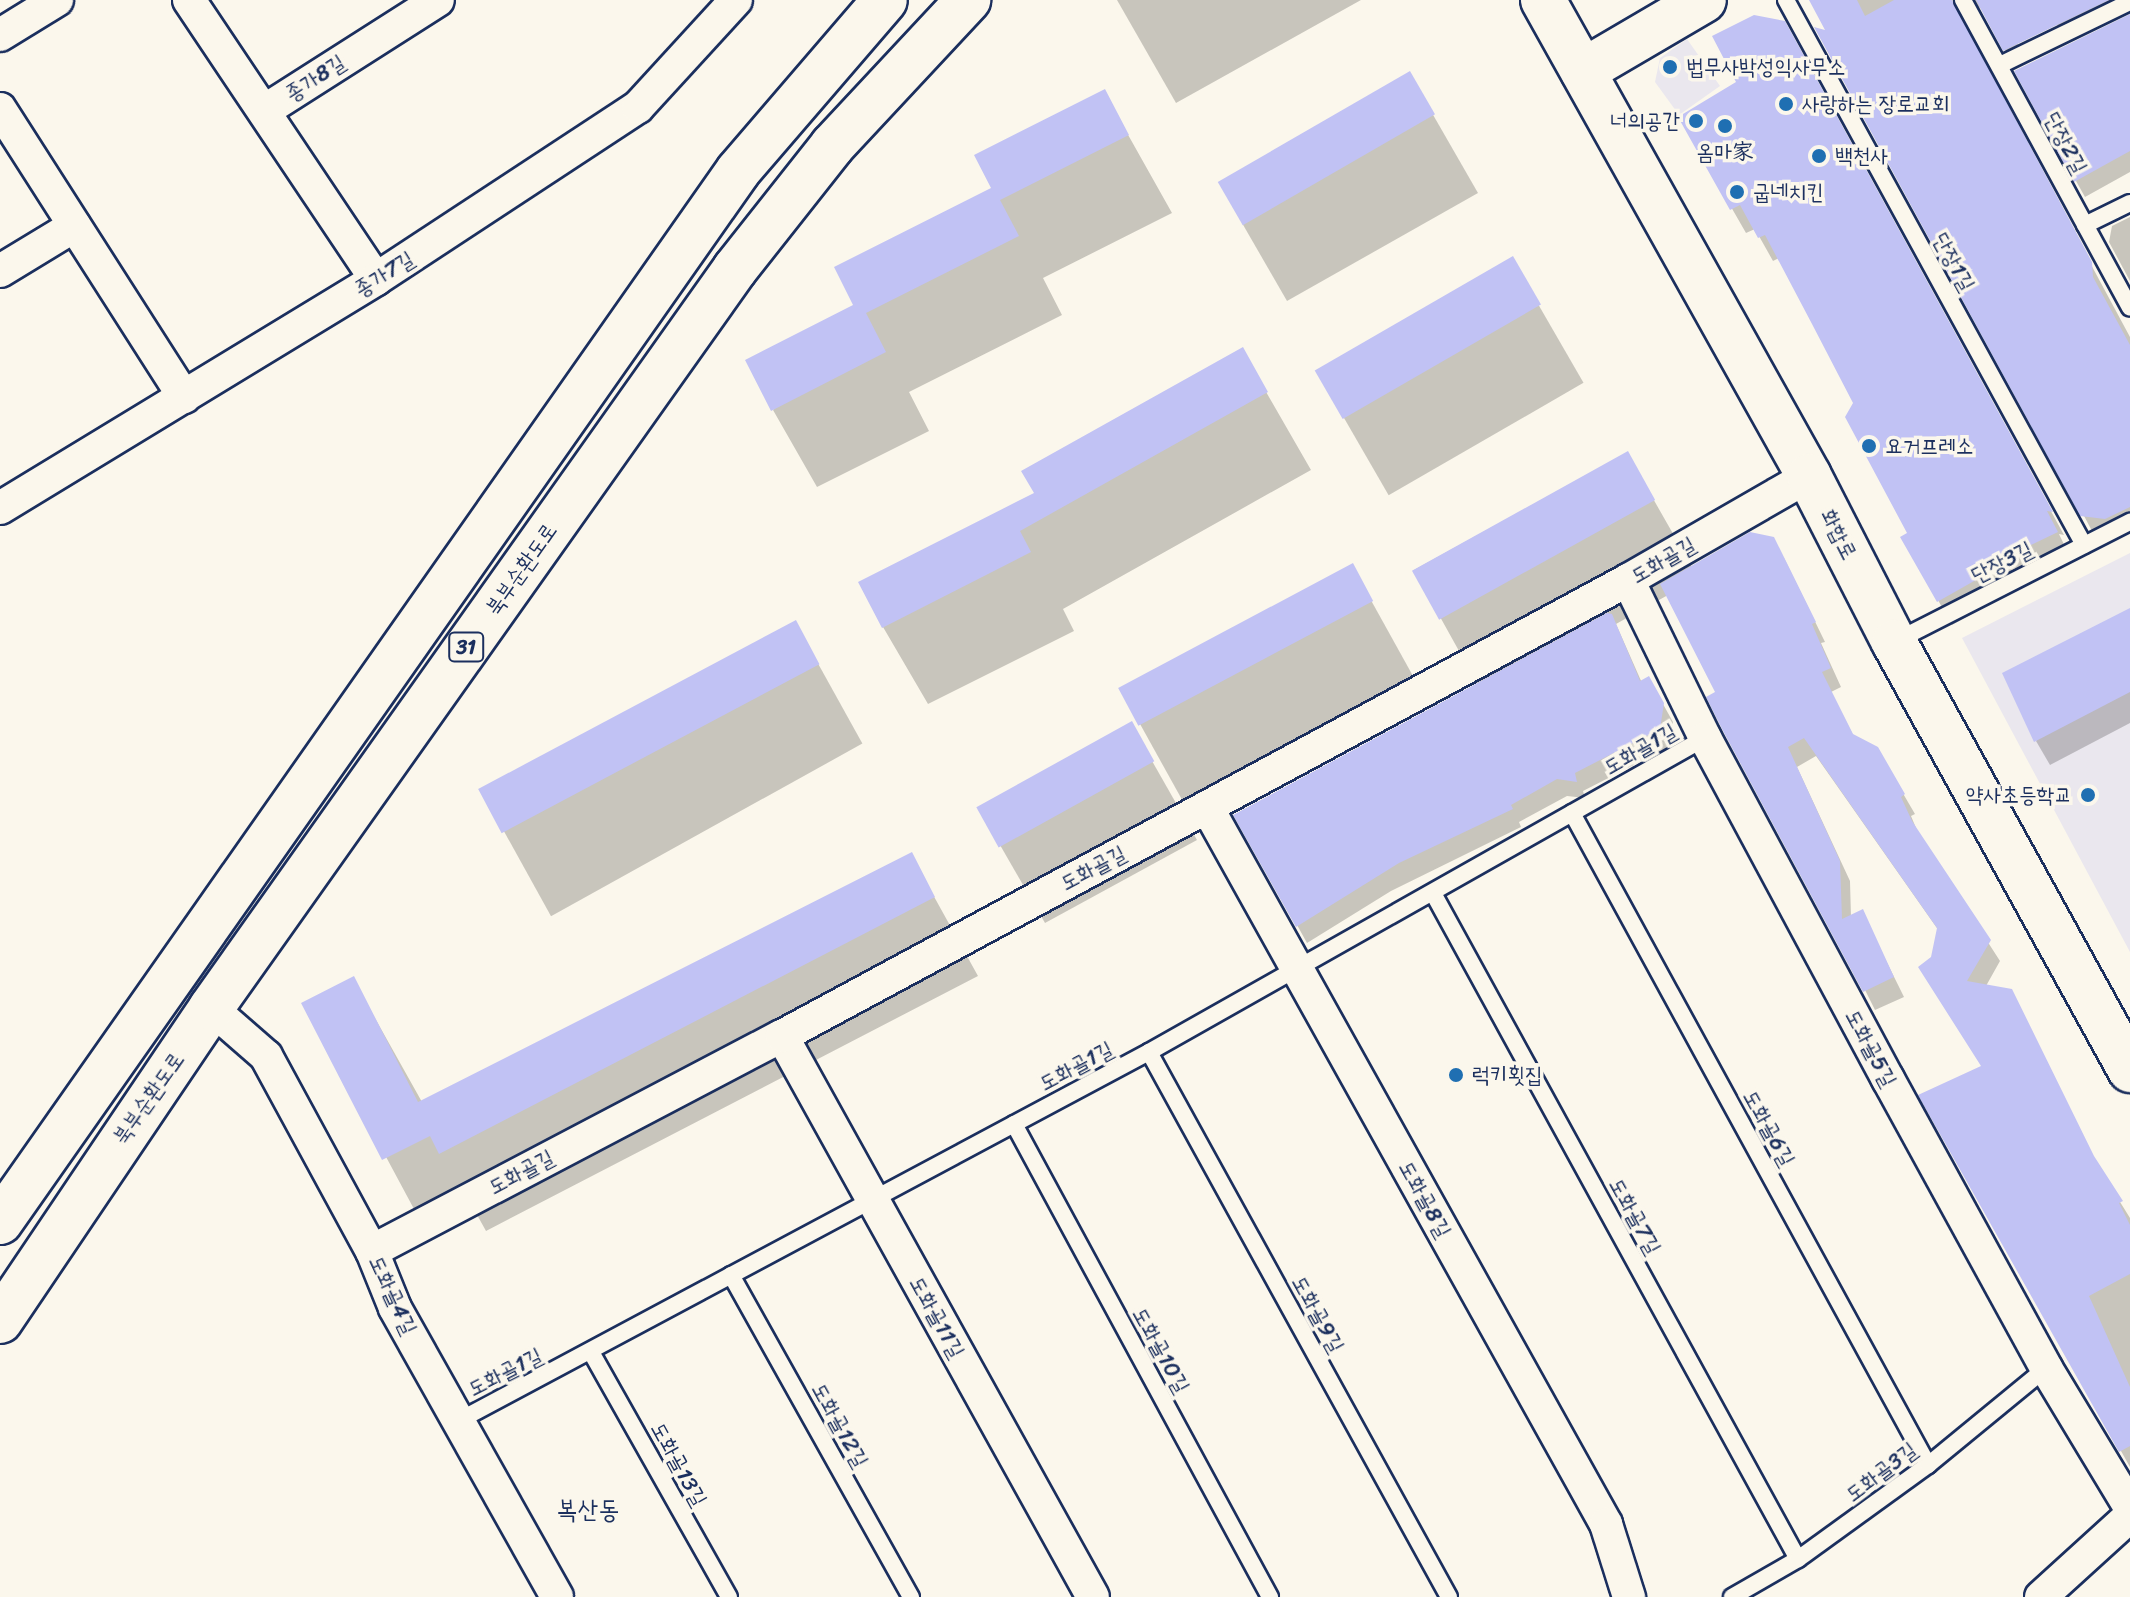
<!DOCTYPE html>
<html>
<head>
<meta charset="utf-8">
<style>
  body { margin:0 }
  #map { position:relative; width:2130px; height:1597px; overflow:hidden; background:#fbf7ec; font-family:Sriracha,"LXGW WenKai TC","Poor Story",sans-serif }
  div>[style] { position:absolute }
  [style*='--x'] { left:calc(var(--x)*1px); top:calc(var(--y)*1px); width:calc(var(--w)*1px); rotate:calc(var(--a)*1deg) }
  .built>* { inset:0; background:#eae7ee }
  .shadow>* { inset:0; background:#0003; transform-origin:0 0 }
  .building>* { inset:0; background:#c1c2f4; transform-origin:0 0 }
  .roads { filter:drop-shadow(2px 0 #1b2f5e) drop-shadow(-2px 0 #1b2f5e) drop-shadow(0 2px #1b2f5e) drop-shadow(0 -2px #1b2f5e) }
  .lane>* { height:16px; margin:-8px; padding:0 8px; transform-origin:8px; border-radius:8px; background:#fbf7ec }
  .street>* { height:32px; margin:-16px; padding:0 16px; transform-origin:16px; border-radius:16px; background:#fbf7ec }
  .secondary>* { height:44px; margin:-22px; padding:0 22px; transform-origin:22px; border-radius:22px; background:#fbf7ec }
  .primary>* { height:44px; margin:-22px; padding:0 22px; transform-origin:22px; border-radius:22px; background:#fbf7ec }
  .dots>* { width:22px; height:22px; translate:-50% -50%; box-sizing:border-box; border:4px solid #fbf7ec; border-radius:50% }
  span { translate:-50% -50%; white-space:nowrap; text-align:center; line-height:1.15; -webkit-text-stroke:7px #fbf7ec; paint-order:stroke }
  .shield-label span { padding:2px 6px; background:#fbf7ec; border:2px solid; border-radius:6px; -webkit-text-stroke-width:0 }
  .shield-label { font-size:20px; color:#1b2f5e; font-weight:700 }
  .poi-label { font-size:22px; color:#1b2f5e }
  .left { translate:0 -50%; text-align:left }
  .right { translate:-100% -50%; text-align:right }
  .street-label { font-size:22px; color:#1b2f5e }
  .quarter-label { font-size:26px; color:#1b2f5e }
</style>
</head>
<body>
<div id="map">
  <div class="built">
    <i style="clip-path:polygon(1687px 39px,1720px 86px,1679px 115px,1655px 82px,1660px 58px)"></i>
    <i style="clip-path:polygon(2130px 553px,2130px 952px,1962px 638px)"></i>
  </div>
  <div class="shadow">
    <i style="clip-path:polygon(1117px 0,1361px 0,1176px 103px)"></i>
    <i style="clip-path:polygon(1811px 0,1992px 0,2027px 60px,2014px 66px,1983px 10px,1974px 4px,1962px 10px,1961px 23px,2130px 337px,2130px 527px,2115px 534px,2092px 531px)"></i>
    <i style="clip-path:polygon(2044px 0,2130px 0,2066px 41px)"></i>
    <i style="clip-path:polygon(2130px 16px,2130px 172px,2085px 197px,2076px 181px)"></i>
    <i style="clip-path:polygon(1798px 48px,2064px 535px,2059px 534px,2070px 557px,1999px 591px,2002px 597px,1952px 625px,1903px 538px,1909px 534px,1856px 403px,1779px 258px,1773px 261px,1755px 229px,1746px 233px,1680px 118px)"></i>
    <i style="clip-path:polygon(1409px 73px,1478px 193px,1287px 301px,1242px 223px)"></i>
    <i style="clip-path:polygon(1104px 92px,1172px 213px,1043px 278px,1062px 315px,909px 392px,929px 431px,817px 487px,773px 410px,856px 306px)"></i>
    <i style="clip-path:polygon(2130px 217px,2130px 281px,2109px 242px,2112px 226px)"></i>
    <i style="left:1512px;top:259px;width:143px;height:225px;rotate:60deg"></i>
    <i style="clip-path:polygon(1242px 350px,1311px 470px,1063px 609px,1074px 631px,928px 704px,883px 627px,1037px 494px)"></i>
    <i style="clip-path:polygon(1627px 453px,1692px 567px,1784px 558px,1825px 642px,1821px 643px,1841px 687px,1831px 692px,1854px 737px,1877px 749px,1915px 814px,1911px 816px,1919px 835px,2000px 961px,1986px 986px,2130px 1218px,2130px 1467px,1921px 1096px,1983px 1067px,1933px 958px,1939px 931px,1816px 756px,1797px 767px,1850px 881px,1851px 917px,1862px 912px,1904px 997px,1875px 1010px,1668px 595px,1616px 624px,1642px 683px,1649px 679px,1673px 722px,1669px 747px,1583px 791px,1585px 798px,1567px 796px,1519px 822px,1521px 827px,1391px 891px,1307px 943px,1236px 815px,1479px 687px,1414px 570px)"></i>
    <i style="left:1352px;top:566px;width:131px;height:262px;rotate:61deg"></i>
    <i style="clip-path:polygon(2130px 610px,2130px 723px,2050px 765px,2036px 741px)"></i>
    <i style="left:795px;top:622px;width:139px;height:356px;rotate:61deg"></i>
    <i style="clip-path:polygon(1131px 724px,1197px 840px,1045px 923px,1000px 845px)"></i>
    <i style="clip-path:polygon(911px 855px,978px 976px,486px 1231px,476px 1213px,429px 1237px,304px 1004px,353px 979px,422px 1102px)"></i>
  </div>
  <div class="building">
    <i style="clip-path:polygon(1809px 0,1857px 0,1865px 16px,1894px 0,1952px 0,2092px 262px,2093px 277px,2130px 345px,2130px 507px,2105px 519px,2080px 516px,1814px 27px,1825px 30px)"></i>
    <i style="clip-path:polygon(1976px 0,2109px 0,2003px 51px)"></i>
    <i style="clip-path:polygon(2130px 14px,2130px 151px,2074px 182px,2014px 71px)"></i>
    <i style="clip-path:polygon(1754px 15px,1785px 21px,2053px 512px,2047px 511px,2058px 532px,1987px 566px,1990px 572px,1937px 602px,1900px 537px,1907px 533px,1845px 417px,1853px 403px,1812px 324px,1765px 235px,1758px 238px,1740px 205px,1730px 210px,1678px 117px,1736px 82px,1712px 36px)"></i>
    <i style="left:1410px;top:71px;width:50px;height:222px;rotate:60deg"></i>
    <i style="clip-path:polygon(1105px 89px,1129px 135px,1000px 200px,1019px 236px,866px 313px,886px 352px,771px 411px,745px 360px,853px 305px,834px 267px,991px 188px,974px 155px)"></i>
    <i style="left:1513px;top:256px;width:56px;height:229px;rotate:60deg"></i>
    <i style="clip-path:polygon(1243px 347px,1268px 392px,1020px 531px,1031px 552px,882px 628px,858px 582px,1034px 493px,1021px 471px)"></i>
    <i style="left:1628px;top:451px;width:56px;height:247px;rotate:61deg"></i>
    <i style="clip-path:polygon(1750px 532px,1774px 537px,1816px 622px,1812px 624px,1831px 668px,1822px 672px,1853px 734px,1878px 747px,1905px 794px,1901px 797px,1912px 821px,1991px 940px,1967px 981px,2012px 989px,2094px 1156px,2123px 1201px,2119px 1203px,2130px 1225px,2130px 1274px,2089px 1296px,2130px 1387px,2130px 1446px,2119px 1452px,1918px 1095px,1981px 1066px,1918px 967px,1931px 957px,1937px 928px,1804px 738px,1788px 747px,1840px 861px,1842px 919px,1863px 909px,1894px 977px,1863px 992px,1722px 729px,1706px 697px,1715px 692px,1660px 584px)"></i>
    <i style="left:1353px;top:563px;width:43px;height:266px;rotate:62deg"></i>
    <i style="clip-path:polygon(2130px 608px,2130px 692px,2034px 742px,2002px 673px)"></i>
    <i style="clip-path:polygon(1607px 613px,1612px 614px,1640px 681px,1649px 676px,1664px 703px,1660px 729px,1575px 773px,1577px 782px,1557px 779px,1511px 805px,1513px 809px,1399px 863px,1296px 927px,1233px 815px)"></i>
    <i style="left:796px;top:620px;width:50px;height:360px;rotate:62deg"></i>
    <i style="left:1132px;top:721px;width:46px;height:178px;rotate:61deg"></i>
    <i style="clip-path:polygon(912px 852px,935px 897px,439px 1154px,430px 1136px,382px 1160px,301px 1003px,354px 976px,418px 1102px)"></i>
  </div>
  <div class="roads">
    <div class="lane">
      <i style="--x:1786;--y:0;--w:621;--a:61.33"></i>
      <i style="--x:1963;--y:0;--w:350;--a:61.5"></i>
      <i style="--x:2000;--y:65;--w:144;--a:-25.9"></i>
      <i style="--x:2085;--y:225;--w:50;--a:-26.1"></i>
      <i style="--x:1896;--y:641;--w:263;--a:-27"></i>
      <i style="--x:1572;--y:813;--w:743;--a:61.36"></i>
      <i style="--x:1433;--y:893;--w:759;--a:61.28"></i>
      <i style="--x:1149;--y:1052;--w:622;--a:61.17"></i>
      <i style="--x:1014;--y:1124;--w:538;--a:61.58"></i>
      <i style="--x:731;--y:1275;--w:369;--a:60.8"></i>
      <i style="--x:591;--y:1352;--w:281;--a:60.6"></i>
      <i style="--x:460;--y:1420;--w:781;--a:-28.11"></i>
      <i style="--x:1149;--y:1052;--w:639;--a:-29.46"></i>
      <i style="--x:1732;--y:1597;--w:76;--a:-29.9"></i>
      <i style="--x:1798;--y:1559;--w:160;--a:-35.9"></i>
      <i style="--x:1928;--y:1465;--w:153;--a:-39.4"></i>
    </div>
    <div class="street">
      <i style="--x:189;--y:0;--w:336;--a:56.2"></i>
      <i style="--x:0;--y:35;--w:67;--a:-31.6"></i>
      <i style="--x:0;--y:109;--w:342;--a:57.4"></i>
      <i style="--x:264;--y:111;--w:206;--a:-32.5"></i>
      <i style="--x:0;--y:271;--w:87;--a:-31.3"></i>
      <i style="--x:0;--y:508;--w:440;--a:-31.3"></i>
      <i style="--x:376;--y:279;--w:313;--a:-33.3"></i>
      <i style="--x:638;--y:107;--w:145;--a:-47.5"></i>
      <i style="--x:1628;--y:580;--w:176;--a:64"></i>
      <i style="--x:1705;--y:738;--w:387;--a:61.8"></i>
      <i style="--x:1888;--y:1079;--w:329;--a:61.3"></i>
      <i style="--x:2046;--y:1368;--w:162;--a:58.9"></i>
      <i style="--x:1207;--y:807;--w:821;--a:60.9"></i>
      <i style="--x:1606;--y:1524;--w:77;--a:72.5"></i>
      <i style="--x:211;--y:1008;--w:73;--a:41.1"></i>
      <i style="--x:266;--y:1056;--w:222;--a:61.5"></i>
      <i style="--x:372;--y:1251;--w:61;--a:68"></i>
      <i style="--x:395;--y:1308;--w:331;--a:60.7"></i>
      <i style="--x:782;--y:1036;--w:641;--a:61"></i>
      <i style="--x:372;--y:1251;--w:463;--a:-27.7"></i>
      <i style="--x:782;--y:1036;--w:961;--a:-28.32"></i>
      <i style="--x:1628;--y:580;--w:209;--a:-29.9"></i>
      <i style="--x:2041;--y:1597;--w:120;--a:-42.3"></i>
    </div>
    <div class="secondary">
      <i style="--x:1543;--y:0;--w:545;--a:60.8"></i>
      <i style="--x:1809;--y:476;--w:186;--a:62.9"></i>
      <i style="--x:1894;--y:642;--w:489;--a:61.1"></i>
      <i style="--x:1583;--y:71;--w:140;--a:-30.4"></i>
    </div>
    <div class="primary">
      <i style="--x:0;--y:1222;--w:1284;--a:-54.92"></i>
      <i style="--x:738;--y:171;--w:225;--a:-49.3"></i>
      <i style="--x:0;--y:1321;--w:377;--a:-56"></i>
      <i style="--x:211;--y:1008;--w:906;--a:-54.66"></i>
      <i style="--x:735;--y:269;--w:157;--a:-51.7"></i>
      <i style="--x:832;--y:146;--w:200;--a:-47"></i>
    </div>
  </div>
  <div class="dots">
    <i style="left:1670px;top:67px;background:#1f6fb2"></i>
    <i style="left:1786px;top:104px;background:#1f6fb2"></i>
    <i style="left:1696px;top:121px;background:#1f6fb2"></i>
    <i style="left:1725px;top:126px;background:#1f6fb2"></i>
    <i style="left:1819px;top:156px;background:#1f6fb2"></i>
    <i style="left:1737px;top:192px;background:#1f6fb2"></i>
    <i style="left:1869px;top:446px;background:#1f6fb2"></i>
    <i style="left:2088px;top:795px;background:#1f6fb2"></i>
    <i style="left:1456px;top:1075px;background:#1f6fb2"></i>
  </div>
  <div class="shield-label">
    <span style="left:466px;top:647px">31</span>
  </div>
  <div class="poi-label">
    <span class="left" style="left:1686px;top:67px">법무사박성익사무소</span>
    <span class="left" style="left:1802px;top:104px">사랑하는 장로교회</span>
    <span class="right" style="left:1680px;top:121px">너의공간</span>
    <span style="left:1725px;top:152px">옴마家</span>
    <span class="left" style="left:1835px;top:156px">백천사</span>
    <span class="left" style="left:1753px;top:192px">굽네치킨</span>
    <span class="left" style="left:1885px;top:446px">요거프레소</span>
    <span class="right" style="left:2072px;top:795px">약사초등학교</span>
    <span class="left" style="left:1472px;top:1075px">럭키횟집</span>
  </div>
  <div class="street-label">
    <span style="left:315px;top:78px;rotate:-33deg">종가8길</span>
    <span style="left:2066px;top:143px;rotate:62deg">단장2길</span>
    <span style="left:1954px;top:262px;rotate:61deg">단장1길</span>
    <span style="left:384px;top:274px;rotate:-32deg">종가7길</span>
    <span style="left:1839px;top:534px;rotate:63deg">화합로</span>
    <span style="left:1663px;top:560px;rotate:-30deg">도화골길</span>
    <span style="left:2002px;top:562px;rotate:-27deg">단장3길</span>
    <span style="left:521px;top:569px;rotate:-55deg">북부순환도로</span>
    <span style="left:1640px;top:749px;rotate:-30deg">도화골1길</span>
    <span style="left:1093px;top:868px;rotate:-28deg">도화골길</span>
    <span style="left:1871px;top:1048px;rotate:62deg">도화골5길</span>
    <span style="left:1076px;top:1066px;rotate:-28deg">도화골1길</span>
    <span style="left:148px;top:1098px;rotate:-55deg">북부순환도로</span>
    <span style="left:1769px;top:1128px;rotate:61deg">도화골6길</span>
    <span style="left:521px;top:1172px;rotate:-28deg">도화골길</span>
    <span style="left:1425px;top:1199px;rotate:61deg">도화골8길</span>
    <span style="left:1635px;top:1216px;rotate:61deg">도화골7길</span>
    <span style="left:393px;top:1295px;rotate:65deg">도화골4길</span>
    <span style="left:1318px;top:1314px;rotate:61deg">도화골9길</span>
    <span style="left:937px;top:1317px;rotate:61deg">도화골11길</span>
    <span style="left:1161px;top:1350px;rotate:61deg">도화골10길</span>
    <span style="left:505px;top:1372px;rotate:-27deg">도화골1길</span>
    <span style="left:840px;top:1425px;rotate:61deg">도화골12길</span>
    <span style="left:679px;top:1464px;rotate:61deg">도화골13길</span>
    <span style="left:1881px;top:1472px;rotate:-37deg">도화골3길</span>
  </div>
  <div class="quarter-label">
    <span style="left:588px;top:1510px">복산동</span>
  </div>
</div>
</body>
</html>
